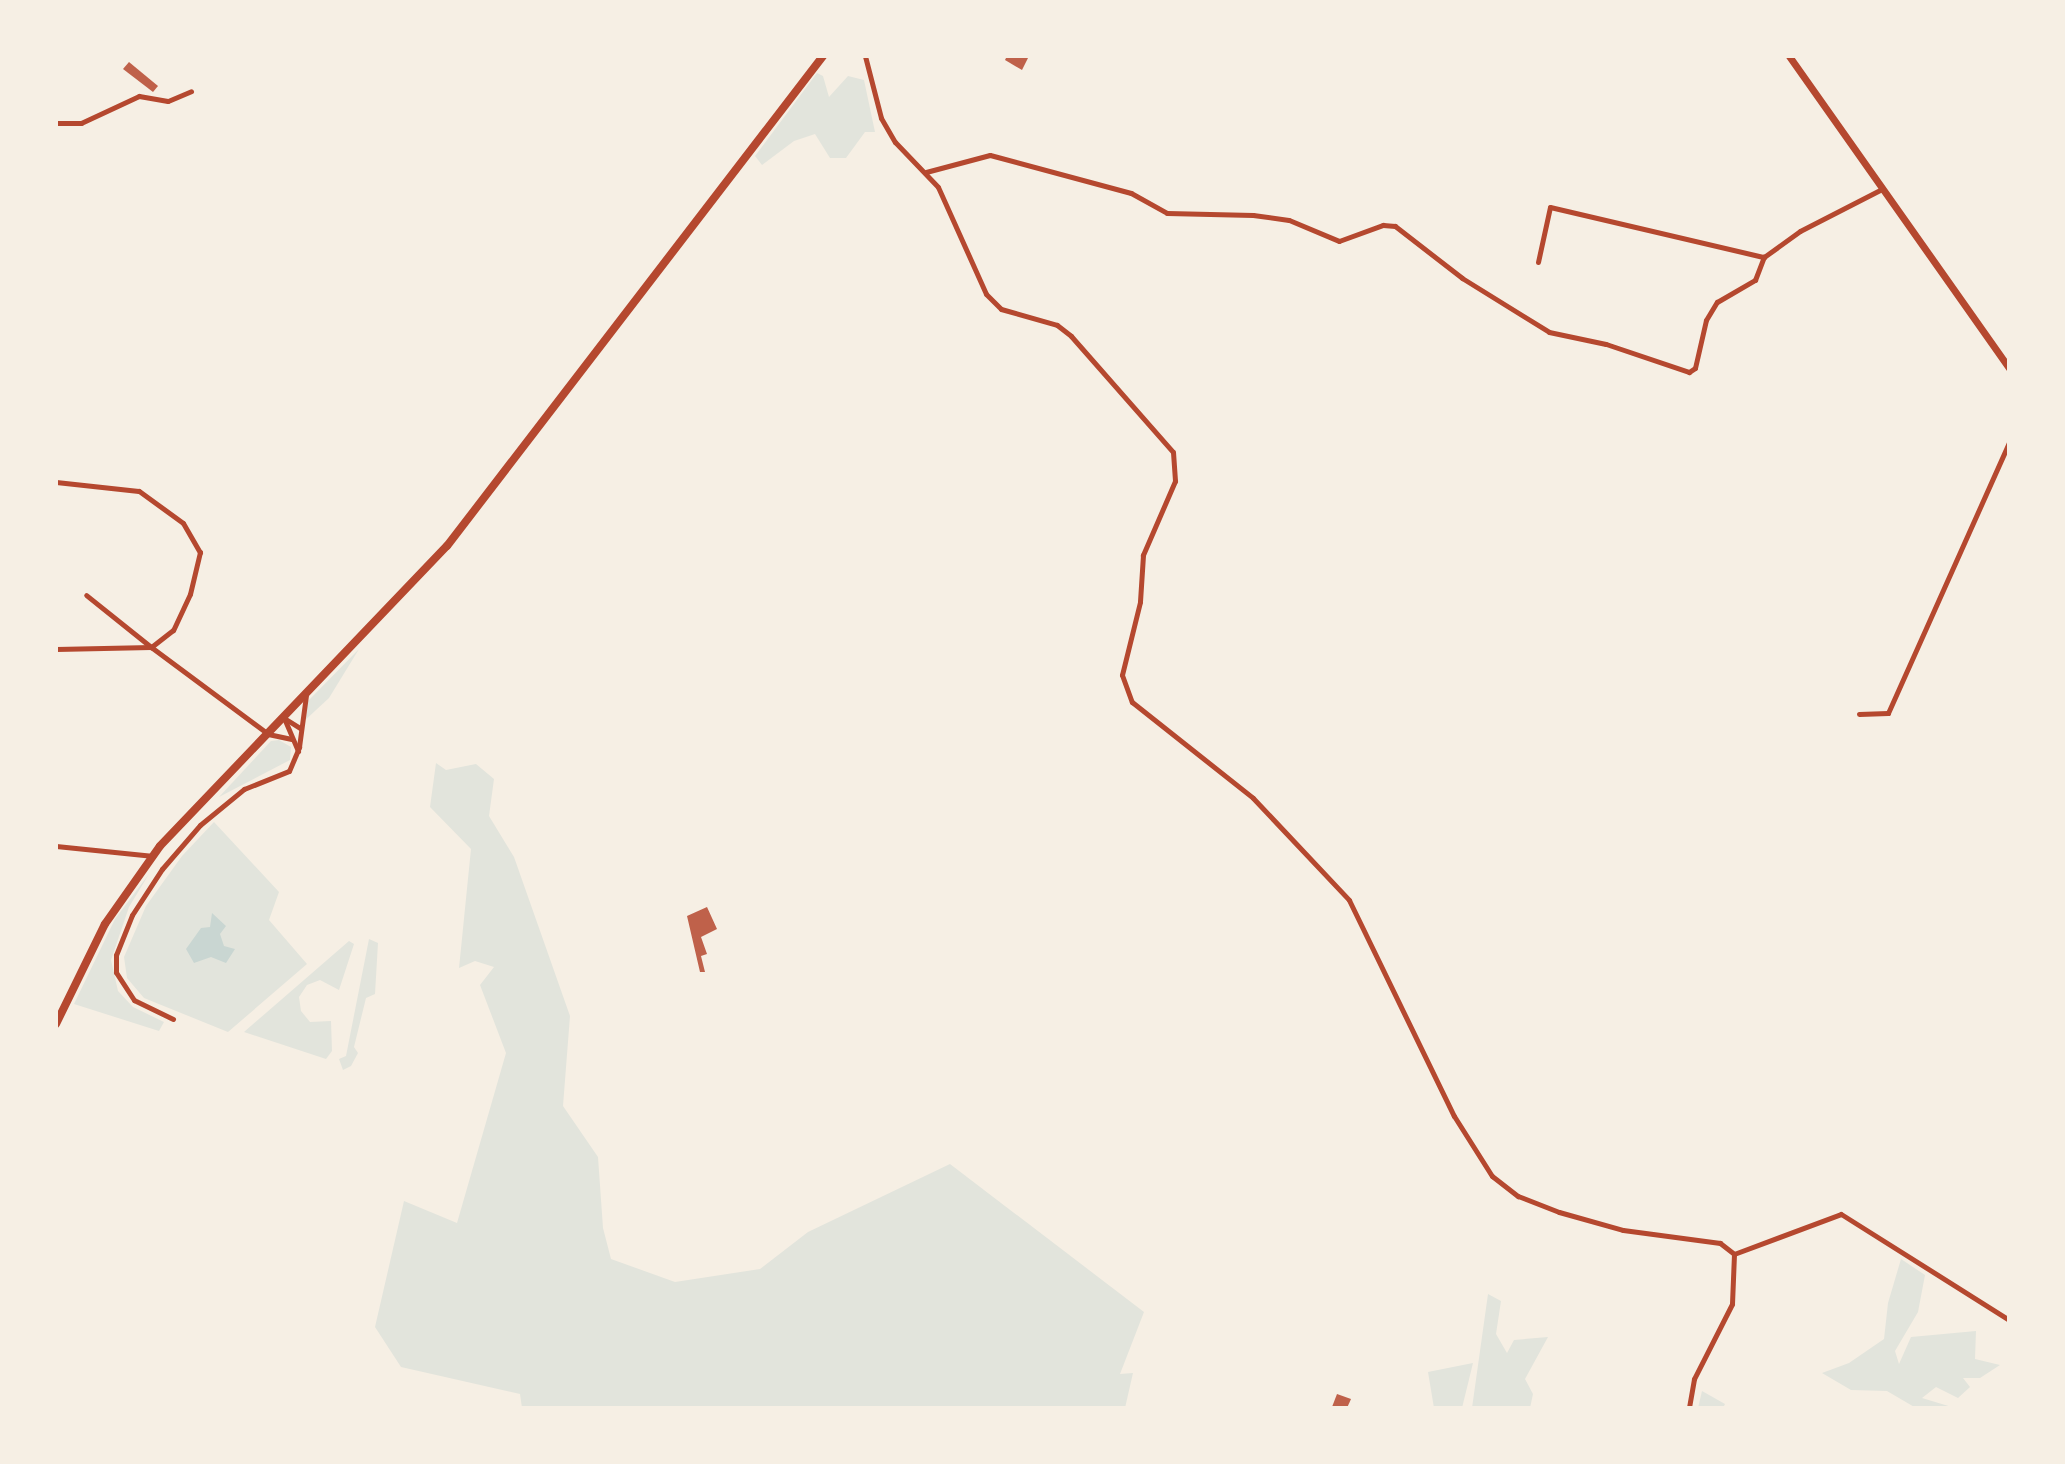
<!DOCTYPE html>
<html>
<head>
<meta charset="utf-8">
<style>
  body { margin:0 }
  #map { position:relative; width:2065px; height:1464px; overflow:hidden; background:#f6efe4; font-family:Poppins,sans-serif }
  div>[style] { position:absolute }
  [style*='--x'] { left:calc(var(--x)*1px); top:calc(var(--y)*1px); width:calc(var(--w)*1px); rotate:calc(var(--a)*1deg) }
  .green>* { inset:0; background:#e2e4dc }
  .water>* { inset:0; background:#c9d6d2 }
  .building>* { inset:0; background:#bf614a }
  .minor>* { height:5px; margin:-2.5px; padding:0 2.5px; transform-origin:2.5px; border-radius:2.5px; background:#b5482f }
  .secondary>* { height:7px; margin:-3.5px; padding:0 3.5px; transform-origin:3.5px; border-radius:3.5px; background:#b5482f }
  .primary>* { height:8px; margin:-4px; padding:0 4px; transform-origin:4px; border-radius:4px; background:#b5482f }
  span { translate:-50% -50%; white-space:nowrap; text-align:center; line-height:1.15; -webkit-text-stroke:5px #f6efe4; paint-order:stroke }
  .frame { position:absolute; inset:0; border:58px solid #f6efe4; pointer-events:none }
</style>
</head>
<body>
<div id="map">
  <div class="green">
    <i style="clip-path:polygon(817px 73px,823px 76px,829px 97px,848px 76px,864px 80px,875px 132px,865px 132px,846px 158px,830px 158px,815px 134px,794px 141px,762px 165px,755px 156px)"></i>
    <i style="clip-path:polygon(359px 649px,329px 698px,302px 723px,307px 702px)"></i>
    <i style="clip-path:polygon(279px 740px,291px 747px,290px 760px,219px 797px,271px 741px)"></i>
    <i style="clip-path:polygon(436px 763px,446px 770px,476px 764px,494px 779px,489px 816px,514px 857px,570px 1016px,563px 1106px,598px 1157px,603px 1228px,611px 1259px,675px 1282px,760px 1269px,808px 1232px,950px 1164px,1144px 1312px,1120px 1374px,1133px 1373px,1125px 1408px,522px 1408px,520px 1394px,401px 1367px,375px 1327px,404px 1201px,457px 1223px,506px 1053px,480px 985px,494px 967px,475px 961px,459px 968px,471px 849px,430px 807px)"></i>
    <i style="clip-path:polygon(214px 822px,279px 892px,269px 920px,307px 964px,228px 1032px,144px 998px,127px 978px,124px 957px,146px 906px,182px 856px)"></i>
    <i style="clip-path:polygon(149px 874px,129px 907px,111px 960px,118px 991px,133px 1007px,164px 1022px,159px 1031px,74px 1004px,115px 919px)"></i>
    <i style="clip-path:polygon(369px 939px,378px 943px,375px 994px,366px 998px,354px 1047px,358px 1053px,351px 1066px,343px 1070px,339px 1059px,346px 1056px)"></i>
    <i style="clip-path:polygon(349px 941px,354px 944px,339px 990px,320px 980px,307px 985px,299px 997px,301px 1011px,310px 1022px,331px 1021px,332px 1051px,326px 1059px,244px 1032px)"></i>
    <i style="clip-path:polygon(1901px 1259px,1925px 1275px,1918px 1312px,1895px 1351px,1899px 1364px,1911px 1337px,1976px 1331px,1975px 1359px,2000px 1365px,1980px 1378px,1963px 1378px,1970px 1387px,1958px 1398px,1936px 1387px,1922px 1398px,1955px 1408px,1916px 1408px,1887px 1391px,1851px 1390px,1822px 1373px,1849px 1363px,1884px 1339px,1888px 1303px)"></i>
    <i style="clip-path:polygon(1488px 1294px,1501px 1301px,1496px 1334px,1507px 1353px,1514px 1340px,1548px 1337px,1525px 1379px,1533px 1394px,1530px 1408px,1472px 1408px)"></i>
    <i style="clip-path:polygon(1473px 1363px,1462px 1408px,1434px 1408px,1428px 1372px)"></i>
    <i style="clip-path:polygon(1702px 1391px,1725px 1404px,1723px 1408px,1698px 1408px)"></i>
  </div>
  <div class="water">
    <i style="clip-path:polygon(212px 913px,226px 926px,220px 934px,224px 946px,235px 949px,226px 963px,211px 957px,194px 963px,186px 949px,201px 928px,210px 927px)"></i>
  </div>
  <div class="building">
    <i style="clip-path:polygon(1007px 56px,1029px 56px,1022px 70px,1005px 60px)"></i>
    <i style="clip-path:polygon(129px 62px,158px 86px,153px 92px,123px 69px)"></i>
    <i style="clip-path:polygon(707px 907px,717px 929px,701px 937px,707px 954px,701px 956px,705px 972px,700px 972px,687px 916px)"></i>
    <i style="clip-path:polygon(1337px 1394px,1351px 1399px,1347px 1408px,1332px 1407px)"></i>
  </div>
  <div class="minor">
    <i style="--x:865;--y:56;--w:64;--a:75.5"></i>
    <i style="--x:881;--y:118;--w:28;--a:60"></i>
    <i style="--x:895;--y:142;--w:62;--a:46.3"></i>
    <i style="--x:938;--y:187;--w:117;--a:65.8"></i>
    <i style="--x:986;--y:294;--w:21;--a:45"></i>
    <i style="--x:1001;--y:309;--w:58;--a:15.9"></i>
    <i style="--x:1057;--y:325;--w:18;--a:38"></i>
    <i style="--x:1071;--y:336;--w:154;--a:48.7"></i>
    <i style="--x:1173;--y:452;--w:29;--a:86"></i>
    <i style="--x:1175;--y:481;--w:81;--a:113.4"></i>
    <i style="--x:1143;--y:555;--w:47;--a:93.7"></i>
    <i style="--x:1140;--y:602;--w:75;--a:103.9"></i>
    <i style="--x:1122;--y:675;--w:29;--a:70"></i>
    <i style="--x:1132;--y:702;--w:154;--a:38.4"></i>
    <i style="--x:1253;--y:798;--w:140;--a:46.7"></i>
    <i style="--x:1349;--y:900;--w:240;--a:64.1"></i>
    <i style="--x:1454;--y:1116;--w:71;--a:57.7"></i>
    <i style="--x:1492;--y:1176;--w:33;--a:38"></i>
    <i style="--x:1518;--y:1196;--w:44;--a:21.3"></i>
    <i style="--x:1559;--y:1212;--w:66;--a:15.7"></i>
    <i style="--x:1623;--y:1230;--w:98;--a:7.6"></i>
    <i style="--x:1720;--y:1243;--w:18;--a:38"></i>
    <i style="--x:1734;--y:1254;--w:50;--a:92.3"></i>
    <i style="--x:1732;--y:1304;--w:84;--a:116.9"></i>
    <i style="--x:1694;--y:1379;--w:29;--a:100"></i>
    <i style="--x:56;--y:123;--w:25;--a:0"></i>
    <i style="--x:81;--y:123;--w:64;--a:-25"></i>
    <i style="--x:139;--y:96;--w:29;--a:10"></i>
    <i style="--x:168;--y:101;--w:25;--a:-23"></i>
    <i style="--x:926;--y:172;--w:66;--a:-14.9"></i>
    <i style="--x:990;--y:155;--w:146;--a:15.1"></i>
    <i style="--x:1131;--y:193;--w:41;--a:29.1"></i>
    <i style="--x:1167;--y:213;--w:86;--a:1.3"></i>
    <i style="--x:1253;--y:215;--w:36;--a:8"></i>
    <i style="--x:1289;--y:220;--w:54;--a:22.8"></i>
    <i style="--x:1339;--y:241;--w:47;--a:-20"></i>
    <i style="--x:1383;--y:225;--w:12;--a:5"></i>
    <i style="--x:1395;--y:226;--w:85;--a:37.8"></i>
    <i style="--x:1462;--y:278;--w:102;--a:31.8"></i>
    <i style="--x:1549;--y:332;--w:58;--a:11.9"></i>
    <i style="--x:1606;--y:344;--w:88;--a:18.6"></i>
    <i style="--x:1689;--y:372;--w:7;--a:-34"></i>
    <i style="--x:1695;--y:368;--w:49;--a:-77.1"></i>
    <i style="--x:1706;--y:320;--w:21;--a:-59"></i>
    <i style="--x:1717;--y:302;--w:44;--a:-30.1"></i>
    <i style="--x:1755;--y:280;--w:25;--a:-69"></i>
    <i style="--x:1764;--y:257;--w:44;--a:-35.8"></i>
    <i style="--x:1800;--y:231;--w:92;--a:-27.1"></i>
    <i style="--x:1538;--y:262;--w:56;--a:-77.7"></i>
    <i style="--x:1550;--y:207;--w:220;--a:13.2"></i>
    <i style="--x:56;--y:482;--w:83;--a:6.2"></i>
    <i style="--x:139;--y:491;--w:54;--a:36"></i>
    <i style="--x:183;--y:523;--w:34;--a:60"></i>
    <i style="--x:200;--y:552;--w:43;--a:103.4"></i>
    <i style="--x:190;--y:594;--w:40;--a:115"></i>
    <i style="--x:173;--y:630;--w:28;--a:142"></i>
    <i style="--x:151;--y:647;--w:83;--a:-141.3"></i>
    <i style="--x:56;--y:649;--w:95;--a:-1.2"></i>
    <i style="--x:151;--y:647;--w:146;--a:36.6"></i>
    <i style="--x:268;--y:734;--w:24;--a:12"></i>
    <i style="--x:1859;--y:714;--w:29;--a:-2"></i>
    <i style="--x:1888;--y:713;--w:297;--a:-65.9"></i>
    <i style="--x:284;--y:718;--w:36;--a:67"></i>
    <i style="--x:284;--y:718;--w:19;--a:32"></i>
    <i style="--x:56;--y:846;--w:98;--a:5.9"></i>
    <i style="--x:173;--y:1019;--w:43;--a:-154"></i>
    <i style="--x:134;--y:1000;--w:33;--a:-123"></i>
    <i style="--x:116;--y:972;--w:17;--a:-90"></i>
    <i style="--x:116;--y:955;--w:43;--a:-68.2"></i>
    <i style="--x:132;--y:915;--w:55;--a:-56.9"></i>
    <i style="--x:162;--y:869;--w:58;--a:-49.2"></i>
    <i style="--x:200;--y:825;--w:57;--a:-39.3"></i>
    <i style="--x:244;--y:789;--w:48;--a:-21.8"></i>
    <i style="--x:289;--y:771;--w:26;--a:-67"></i>
    <i style="--x:299;--y:747;--w:52;--a:-82.3"></i>
    <i style="--x:1734;--y:1254;--w:114;--a:-20.5"></i>
    <i style="--x:1841;--y:1214;--w:199;--a:32.2"></i>
  </div>
  <div class="secondary">
    <i style="--x:1789;--y:56;--w:382;--a:54.8"></i>
  </div>
  <div class="primary">
    <i style="--x:56;--y:1024;--w:111;--a:-63.9"></i>
    <i style="--x:105;--y:924;--w:95;--a:-54.8"></i>
    <i style="--x:160;--y:846;--w:415;--a:-46.3"></i>
    <i style="--x:447;--y:546;--w:618;--a:-52.5"></i>
  </div>
  <div class="frame"></div>
</div>
</body>
</html>
